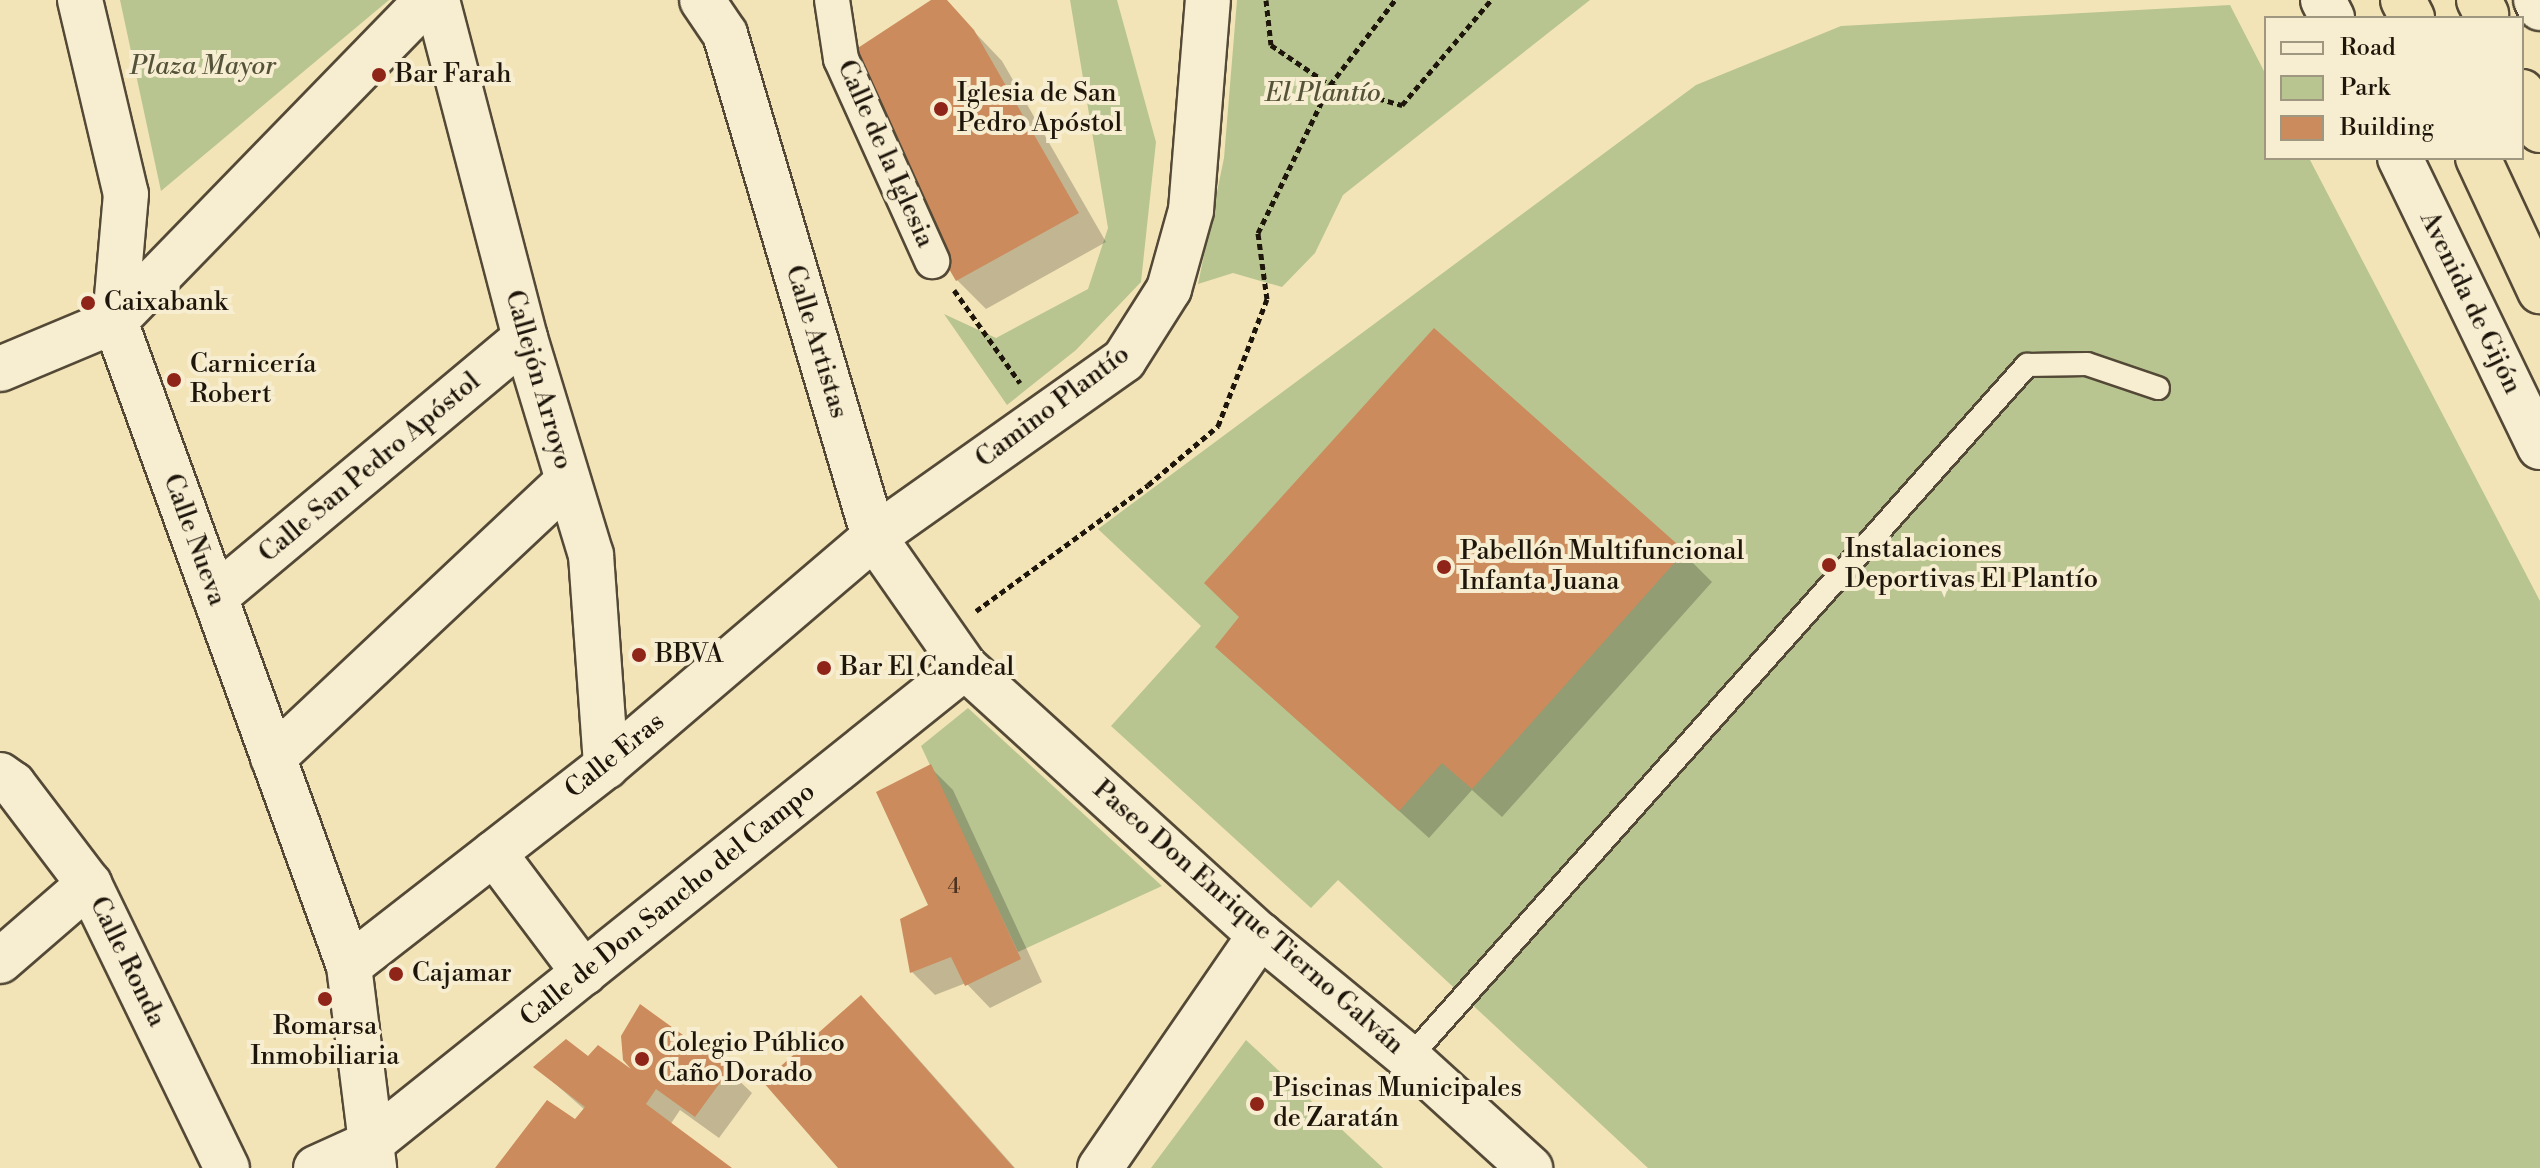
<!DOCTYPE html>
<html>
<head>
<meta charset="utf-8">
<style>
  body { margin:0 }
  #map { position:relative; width:2540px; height:1168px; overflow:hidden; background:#f3e4b7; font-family:"Libre Bodoni",serif }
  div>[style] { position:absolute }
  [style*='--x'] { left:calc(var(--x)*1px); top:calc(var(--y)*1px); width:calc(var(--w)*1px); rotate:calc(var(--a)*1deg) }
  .green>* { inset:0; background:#b8c590 }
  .shadow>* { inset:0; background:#0003 }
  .building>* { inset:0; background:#cb8b5c }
  .path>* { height:5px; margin-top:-2.5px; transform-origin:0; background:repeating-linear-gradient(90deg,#1e150b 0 6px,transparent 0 10px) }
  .roads { filter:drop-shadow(2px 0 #534936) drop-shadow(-2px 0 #534936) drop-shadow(0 2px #534936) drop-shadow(0 -2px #534936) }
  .service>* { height:22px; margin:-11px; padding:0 11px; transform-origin:11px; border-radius:11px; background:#f7edd0 }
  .pedestrian>* { height:34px; margin:-17px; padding:0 17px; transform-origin:17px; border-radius:17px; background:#f7edd0 }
  .minor>* { height:44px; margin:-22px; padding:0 22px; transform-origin:22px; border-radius:22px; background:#f7edd0 }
  .secondary>* { height:44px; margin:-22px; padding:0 22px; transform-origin:22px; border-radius:22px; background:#f7edd0 }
  .trunk>* { height:44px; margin:-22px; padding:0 22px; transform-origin:22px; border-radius:22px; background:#f3e4b7 }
  .motorway>* { height:44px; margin:-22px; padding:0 22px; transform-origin:22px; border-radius:22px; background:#f3e4b7 }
  .dots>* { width:22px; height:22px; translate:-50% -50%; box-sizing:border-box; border:4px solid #f7edd0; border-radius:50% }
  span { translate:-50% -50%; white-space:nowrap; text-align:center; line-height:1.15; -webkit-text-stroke:8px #f7edd0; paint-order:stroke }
  .number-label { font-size:22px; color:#49321f }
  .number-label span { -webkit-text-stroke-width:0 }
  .park-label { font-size:26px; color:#54533a; font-style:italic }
  .poi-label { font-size:26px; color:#1e150b }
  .left { translate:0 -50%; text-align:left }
  .street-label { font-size:26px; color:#1e150b }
  .legend { position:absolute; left:2264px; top:16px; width:260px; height:144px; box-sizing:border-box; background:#f7edd0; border:2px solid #a09781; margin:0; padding:10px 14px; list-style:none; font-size:24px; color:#1e150b }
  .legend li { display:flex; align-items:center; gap:16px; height:40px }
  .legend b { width:40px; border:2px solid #a09781 }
</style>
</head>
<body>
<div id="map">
  <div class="green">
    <i style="clip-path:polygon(120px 0,389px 0,161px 191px)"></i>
    <i style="clip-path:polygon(1070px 0,1117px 0,1156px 142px,1141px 282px,1076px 350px,1007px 405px,944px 314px,996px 338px,1088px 289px,1108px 228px)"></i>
    <i style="clip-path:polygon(1237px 0,1590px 0,1343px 195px,1315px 253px,1282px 287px,1233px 273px,1198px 284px,1224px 158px)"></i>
    <i style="clip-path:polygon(2230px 5px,2266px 75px,2266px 158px,2309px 158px,2540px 601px,2540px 1168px,1648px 1168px,1338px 880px,1311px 908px,1111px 726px,1201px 626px,1098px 529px,1696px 85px,1841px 26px)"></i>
    <i style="clip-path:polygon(968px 708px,1162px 886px,1018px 952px,921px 746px)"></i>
    <i style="clip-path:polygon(1246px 1040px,1383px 1168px,1151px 1168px)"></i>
  </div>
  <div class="shadow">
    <i style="clip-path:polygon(935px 0,944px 0,1002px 61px,1106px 242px,986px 309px,957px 280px)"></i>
    <i style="clip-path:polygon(1683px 553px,1712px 582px,1502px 817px,1472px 790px,1429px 838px,1218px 647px)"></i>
    <i style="clip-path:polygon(930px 767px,953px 790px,1042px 982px,990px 1008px,966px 983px,935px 995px,912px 972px,930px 906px)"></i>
    <i style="clip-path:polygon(861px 998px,890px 1027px,1015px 1168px,842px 1168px)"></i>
    <i style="clip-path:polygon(641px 1007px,729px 1071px,752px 1093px,719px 1138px,680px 1110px,670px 1125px,729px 1168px,498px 1168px,575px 1122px,585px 1110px,536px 1067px,588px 1059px,634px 1074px,622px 1049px,623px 1036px)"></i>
  </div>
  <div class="building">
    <i style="clip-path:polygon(931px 0,947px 0,974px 30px,1079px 213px,956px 281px,885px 158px,841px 59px)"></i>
    <i style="clip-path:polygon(1434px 328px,1685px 551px,1472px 789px,1442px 763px,1399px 811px,1215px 647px,1239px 617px,1204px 583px)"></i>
    <i style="clip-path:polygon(931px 764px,1021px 959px,965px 986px,951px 957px,910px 973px,900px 919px,928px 905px,876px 792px)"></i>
    <i style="clip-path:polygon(861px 995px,1014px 1168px,838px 1168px,763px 1082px)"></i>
    <i style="clip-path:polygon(640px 1004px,730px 1069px,695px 1117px,656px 1089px,646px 1104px,732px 1168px,495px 1168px,547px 1100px,575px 1119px,585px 1107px,533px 1067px,566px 1039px,588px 1056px,598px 1045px,631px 1069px,623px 1060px,621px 1036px)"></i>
  </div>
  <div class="path">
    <i style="--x:1266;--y:0;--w:45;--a:83.7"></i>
    <i style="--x:1271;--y:45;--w:71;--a:34.1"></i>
    <i style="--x:1330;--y:85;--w:75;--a:15.5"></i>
    <i style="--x:1402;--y:105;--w:138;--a:-49.7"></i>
    <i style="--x:954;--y:290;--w:114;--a:54.6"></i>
    <i style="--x:976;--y:611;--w:213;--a:-36.2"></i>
    <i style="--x:1148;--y:485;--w:92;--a:-40.1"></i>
    <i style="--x:1218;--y:426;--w:136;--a:-68.9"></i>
    <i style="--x:1267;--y:299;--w:67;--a:-97.8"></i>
    <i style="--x:1258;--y:233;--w:165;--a:-64.1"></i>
    <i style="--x:1330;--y:85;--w:107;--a:-52.6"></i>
  </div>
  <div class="roads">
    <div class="service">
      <i style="--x:1409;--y:1058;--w:929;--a:-48.27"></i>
      <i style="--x:2027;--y:365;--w:60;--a:-1"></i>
      <i style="--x:2087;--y:364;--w:75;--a:18.7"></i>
    </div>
    <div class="pedestrian">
      <i style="--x:832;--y:0;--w:60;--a:81.3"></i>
      <i style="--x:841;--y:59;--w:222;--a:65.7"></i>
    </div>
    <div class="minor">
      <i style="--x:80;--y:0;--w:199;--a:76.7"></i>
      <i style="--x:126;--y:194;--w:127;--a:95"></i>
      <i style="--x:115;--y:321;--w:686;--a:70.06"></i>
      <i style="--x:349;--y:966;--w:204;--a:82.9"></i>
      <i style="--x:437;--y:0;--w:349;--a:75.4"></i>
      <i style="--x:525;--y:338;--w:227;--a:73.1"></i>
      <i style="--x:591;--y:555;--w:212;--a:85.9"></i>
      <i style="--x:702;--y:0;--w:41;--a:55.9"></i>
      <i style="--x:725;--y:34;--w:525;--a:73.5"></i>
      <i style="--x:874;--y:537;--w:159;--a:55"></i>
      <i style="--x:965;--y:667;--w:399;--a:42.3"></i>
      <i style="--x:1260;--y:935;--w:193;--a:39.5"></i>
      <i style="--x:1409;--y:1058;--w:164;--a:42.3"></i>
      <i style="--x:2536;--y:0;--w:9;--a:63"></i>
      <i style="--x:0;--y:369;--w:125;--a:-22.7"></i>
      <i style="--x:115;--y:321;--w:448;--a:-45.8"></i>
      <i style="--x:215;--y:597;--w:404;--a:-39.9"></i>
      <i style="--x:273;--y:758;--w:403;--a:-43.2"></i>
      <i style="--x:0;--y:775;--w:16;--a:35"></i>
      <i style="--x:13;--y:784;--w:126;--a:52.8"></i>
      <i style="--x:89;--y:884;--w:316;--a:64.1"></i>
      <i style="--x:494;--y:853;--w:150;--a:53.1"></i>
      <i style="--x:0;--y:961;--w:118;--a:-40.9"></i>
      <i style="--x:349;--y:966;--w:326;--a:-37.9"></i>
      <i style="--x:606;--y:766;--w:353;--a:-40.5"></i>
      <i style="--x:874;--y:537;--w:306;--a:-35.3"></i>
      <i style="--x:1124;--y:360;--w:84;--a:-57.6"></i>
      <i style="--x:1169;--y:289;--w:82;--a:-74.4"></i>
      <i style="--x:1191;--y:210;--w:211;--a:-85.4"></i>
      <i style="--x:316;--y:1168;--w:60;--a:-24.4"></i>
      <i style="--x:371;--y:1143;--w:761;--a:-38.71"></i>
      <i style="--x:1100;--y:1168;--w:283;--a:-55.5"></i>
    </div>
    <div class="secondary">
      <i style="--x:2323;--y:0;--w:20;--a:63"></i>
      <i style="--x:2400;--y:158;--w:321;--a:64.2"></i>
    </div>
    <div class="trunk">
      <i style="--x:2522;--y:92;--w:42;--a:64.7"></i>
      <i style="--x:2478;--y:158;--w:147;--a:65"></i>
    </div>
    <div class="motorway">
      <i style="--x:2403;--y:0;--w:20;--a:63"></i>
      <i style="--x:2479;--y:0;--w:16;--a:63"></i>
    </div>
  </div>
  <div class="dots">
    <i style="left:379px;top:75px;background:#8f2418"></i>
    <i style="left:941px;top:109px;background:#8f2418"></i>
    <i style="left:88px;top:303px;background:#8f2418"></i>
    <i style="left:174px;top:380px;background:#8f2418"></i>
    <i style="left:1829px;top:565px;background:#8f2418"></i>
    <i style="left:1444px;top:567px;background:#8f2418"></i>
    <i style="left:639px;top:655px;background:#8f2418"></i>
    <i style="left:824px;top:668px;background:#8f2418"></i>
    <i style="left:396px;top:974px;background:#8f2418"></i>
    <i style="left:325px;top:999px;background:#8f2418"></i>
    <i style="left:642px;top:1059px;background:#8f2418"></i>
    <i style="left:1257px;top:1104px;background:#8f2418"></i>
  </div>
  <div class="number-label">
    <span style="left:954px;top:887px">4</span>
  </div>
  <div class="park-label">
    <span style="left:203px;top:67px">Plaza Mayor</span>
    <span style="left:1323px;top:94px">El Plantío</span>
  </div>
  <div class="poi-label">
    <span class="left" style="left:395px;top:75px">Bar Farah</span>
    <span class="left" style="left:957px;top:109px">Iglesia de San<br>Pedro Apóstol</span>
    <span class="left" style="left:104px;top:303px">Caixabank</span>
    <span class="left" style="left:190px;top:380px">Carnicería<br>Robert</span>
    <span class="left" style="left:1845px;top:565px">Instalaciones<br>Deportivas El Plantío</span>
    <span class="left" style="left:1460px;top:567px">Pabellón Multifuncional<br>Infanta Juana</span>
    <span class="left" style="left:655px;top:655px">BBVA</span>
    <span class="left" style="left:840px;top:668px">Bar El Candeal</span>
    <span class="left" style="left:412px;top:974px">Cajamar</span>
    <span style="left:325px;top:1042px">Romarsa<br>Inmobiliaria</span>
    <span class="left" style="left:658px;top:1059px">Colegio Público<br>Caño Dorado</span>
    <span class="left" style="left:1273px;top:1104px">Piscinas Municipales<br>de Zaratán</span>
  </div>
  <div class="street-label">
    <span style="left:885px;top:154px;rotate:66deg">Calle de la Iglesia</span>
    <span style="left:2470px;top:303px;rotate:64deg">Avenida de Gijón</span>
    <span style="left:816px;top:342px;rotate:73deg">Calle Artistas</span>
    <span style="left:538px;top:380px;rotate:74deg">Callejón Arroyo</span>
    <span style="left:1053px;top:407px;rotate:-37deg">Camino Plantío</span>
    <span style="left:370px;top:468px;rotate:-40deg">Calle San Pedro Apóstol</span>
    <span style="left:194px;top:540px;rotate:70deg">Calle Nueva</span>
    <span style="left:615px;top:756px;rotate:-39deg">Calle Eras</span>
    <span style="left:668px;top:905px;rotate:-39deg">Calle de Don Sancho del Campo</span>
    <span style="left:1248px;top:918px;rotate:41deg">Paseo Don Enrique Tierno Galván</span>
    <span style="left:127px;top:962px;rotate:64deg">Calle Ronda</span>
  </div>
  <ul class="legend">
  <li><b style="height:10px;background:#f7edd0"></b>Road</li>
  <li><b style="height:22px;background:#b8c590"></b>Park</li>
  <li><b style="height:22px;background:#cb8b5c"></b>Building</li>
  </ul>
</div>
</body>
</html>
